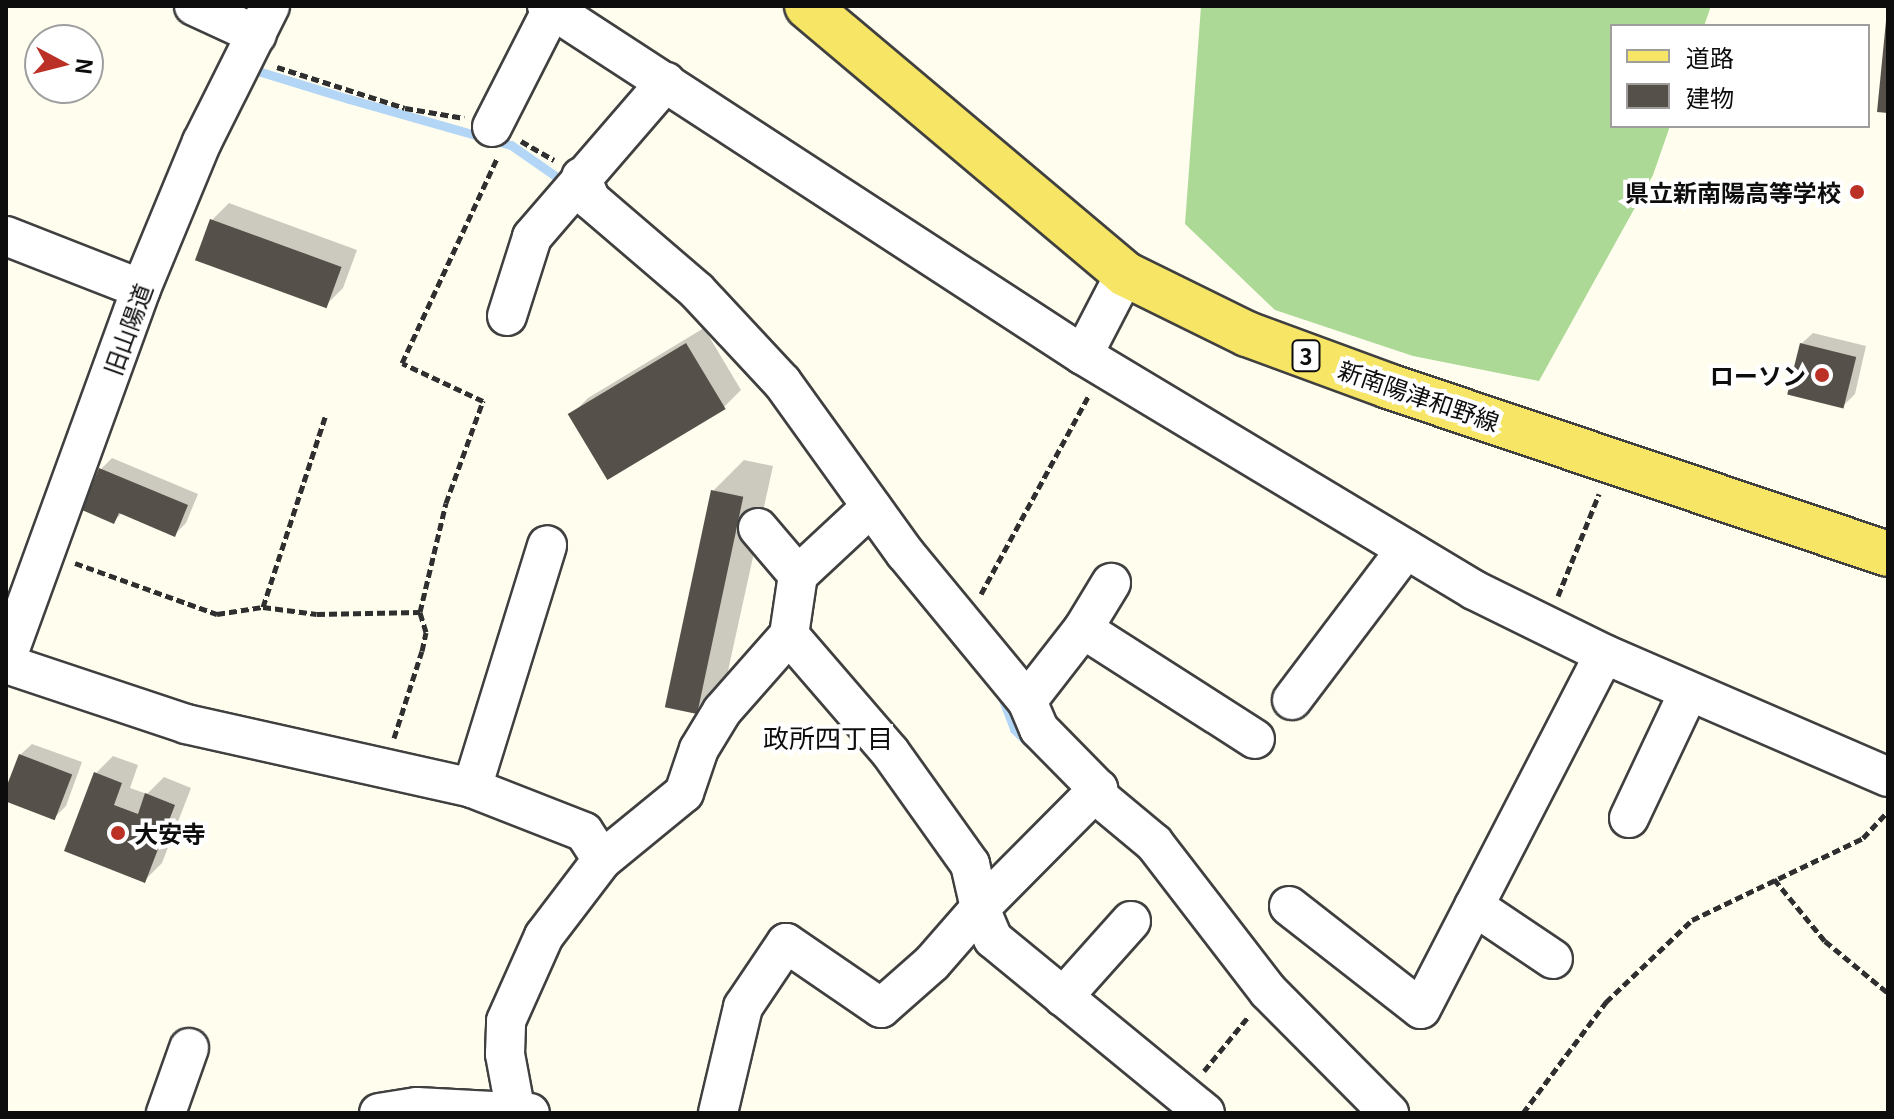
<!DOCTYPE html>
<html>
<head>
<meta charset="utf-8">
<style>
  body { margin:0 }
  #map { position:relative; width:1894px; height:1119px; overflow:hidden; background:#fffdee; font-family:Georgia,"Noto Sans JP",serif }
  div>[style] { position:absolute }
  [style*='--x'] { left:calc(var(--x)*1px); top:calc(var(--y)*1px); width:calc(var(--w)*1px); rotate:calc(var(--a)*1deg) }
  .forest>* { inset:0; background:#add997 }
  .shadow>* { inset:0; background:#0003 }
  .stream>* { height:9px; margin:-4.5px; padding:0 4.5px; transform-origin:4.5px; border-radius:4.5px; background:#b3d5f6 }
  .building>* { inset:0; background:#56504a; transform-origin:0 0 }
  .path>* { height:5px; margin-top:-2.5px; transform-origin:0; background:repeating-linear-gradient(90deg,#2f2f2f 0 8px,transparent 0 12px) }
  .roads { filter:drop-shadow(2px 0 #404040) drop-shadow(-2px 0 #404040) drop-shadow(0 2px #404040) drop-shadow(0 -2px #404040) }
  .minor>* { height:38px; margin:-19px; padding:0 19px; transform-origin:19px; border-radius:19px; background:#fff }
  .major>* { height:44px; margin:-22px; padding:0 22px; transform-origin:22px; border-radius:22px; background:#f7e565 }
  .dots>* { width:22px; height:22px; translate:-50% -50%; box-sizing:border-box; border:4px solid #fff; border-radius:50% }
  span { translate:-50% -50%; white-space:nowrap; text-align:center; line-height:1.15; -webkit-text-stroke:8px #fff; paint-order:stroke }
  .shield-label span { padding:2px 6px; background:#fff; border:2px solid; border-radius:6px; -webkit-text-stroke-width:0 }
  .shield-label { font-size:22px; color:#0d0d0d; font-weight:700 }
  .poi-label { font-size:24px; color:#0d0d0d; font-weight:700 }
  .right { translate:-100% -50%; text-align:right }
  .left { translate:0 -50%; text-align:left }
  .street-label { font-size:24px; color:#0d0d0d }
  .neighbourhood-label { font-size:26px; color:#0d0d0d }
  .frame { position:absolute; inset:0; border:8px solid #0d0d0d; pointer-events:none }
  .legend { position:absolute; left:1610px; top:24px; width:260px; height:104px; box-sizing:border-box; background:#fff; border:2px solid #9e9e9e; margin:0; padding:10px 14px; list-style:none; font-size:24px; color:#0d0d0d }
  .legend li { display:flex; align-items:center; gap:16px; height:40px }
  .legend b { width:40px; border:2px solid #9e9e9e }
  .north { position:absolute; left:24px; top:24px; width:80px; height:80px; box-sizing:border-box; background:#fff; border:2px solid #9e9e9e; border-radius:50%; rotate:97deg; font-size:22px; font-weight:700; line-height:32px; text-align:center; color:#0d0d0d }
  .north::after { content:''; display:block; margin:auto; width:28px; height:36px; background:#bc3126; clip-path:polygon(50% 0,100% 100%,50% 72%,0 100%) }
</style>
</head>
<body>
<div id="map">
  <div class="forest">
    <i style="clip-path:polygon(1201px 6px,1711px 6px,1704px 26px,1612px 26px,1612px 126px,1670px 126px,1653px 175px,1539px 381px,1413px 356px,1275px 310px,1185px 224px)"></i>
  </div>
  <div class="shadow">
    <i style="clip-path:polygon(229px 203px,357px 250px,343px 288px,326px 305px,212px 220px)"></i>
    <i style="clip-path:polygon(704px 328px,741px 390px,724px 407px,571px 415px,588px 398px)"></i>
    <i style="clip-path:polygon(1813px 333px,1866px 346px,1855px 394px,1843px 406px,1801px 344px)"></i>
    <i style="clip-path:polygon(112px 458px,198px 494px,186px 523px,175px 534px,123px 512px,114px 521px,101px 469px)"></i>
    <i style="clip-path:polygon(744px 460px,773px 466px,726px 680px,695px 711px,713px 491px)"></i>
    <i style="clip-path:polygon(32px 744px,82px 762px,66px 806px,55px 817px,6px 799px,20px 755px)"></i>
    <i style="clip-path:polygon(113px 756px,138px 765px,130px 788px,147px 794px,164px 777px,191px 788px,162px 863px,145px 880px,96px 773px)"></i>
  </div>
  <div class="stream">
    <i style="--x:252;--y:64;--w:12;--a:42"></i>
    <i style="--x:261;--y:72;--w:92;--a:17.1"></i>
    <i style="--x:349;--y:99;--w:168;--a:15.9"></i>
    <i style="--x:511;--y:145;--w:68;--a:34.9"></i>
    <i style="--x:1000;--y:692;--w:40;--a:69"></i>
    <i style="--x:1014;--y:729;--w:21;--a:45"></i>
  </div>
  <div class="building">
    <i style="clip-path:polygon(1886px 21px,1888px 21px,1888px 113px,1877px 112px)"></i>
    <i style="left:210px;top:219px;width:140px;height:44px;rotate:20deg"></i>
    <i style="left:686px;top:343px;width:77px;height:138px;rotate:59deg"></i>
    <i style="left:1800px;top:343px;width:58px;height:53px;rotate:14deg"></i>
    <i style="clip-path:polygon(99px 468px,188px 505px,175px 537px,119px 513px,114px 524px,82px 510px)"></i>
    <i style="left:711px;top:490px;width:33px;height:222px;rotate:12deg"></i>
    <i style="left:19px;top:754px;width:57px;height:49px;rotate:21deg"></i>
    <i style="clip-path:polygon(94px 772px,122px 783px,114px 805px,138px 814px,145px 793px,175px 805px,145px 883px,64px 851px)"></i>
  </div>
  <div class="path">
    <i style="--x:277;--y:67;--w:134;--a:17.8"></i>
    <i style="--x:405;--y:108;--w:60;--a:9.6"></i>
    <i style="--x:521;--y:141;--w:38;--a:30"></i>
    <i style="--x:75;--y:563;--w:151;--a:19.8"></i>
    <i style="--x:217;--y:614;--w:47;--a:-8.7"></i>
    <i style="--x:263;--y:607;--w:54;--a:7.4"></i>
    <i style="--x:317;--y:614;--w:103;--a:-1.1"></i>
    <i style="--x:981;--y:594;--w:226;--a:-61.5"></i>
    <i style="--x:1558;--y:596;--w:110;--a:-68.1"></i>
    <i style="--x:263;--y:607;--w:200;--a:-71.9"></i>
    <i style="--x:394;--y:738;--w:91;--a:-72.2"></i>
    <i style="--x:422;--y:651;--w:19;--a:-78"></i>
    <i style="--x:426;--y:632;--w:21;--a:-107"></i>
    <i style="--x:420;--y:612;--w:112;--a:-76.6"></i>
    <i style="--x:446;--y:503;--w:109;--a:-70.1"></i>
    <i style="--x:483;--y:401;--w:89;--a:-154.9"></i>
    <i style="--x:402;--y:363;--w:226;--a:-65.1"></i>
    <i style="--x:1774;--y:879;--w:80;--a:50.6"></i>
    <i style="--x:1825;--y:941;--w:82;--a:39.5"></i>
    <i style="--x:1204;--y:1071;--w:70;--a:-50.8"></i>
    <i style="--x:1523;--y:1113;--w:139;--a:-53.2"></i>
    <i style="--x:1606;--y:1002;--w:119;--a:-43.6"></i>
    <i style="--x:1692;--y:920;--w:190;--a:-25.6"></i>
    <i style="--x:1863;--y:838;--w:37;--a:-47"></i>
  </div>
  <div class="roads">
    <div class="minor">
      <i style="--x:194;--y:6;--w:69;--a:24.7"></i>
      <i style="--x:547;--y:6;--w:640;--a:33.07"></i>
      <i style="--x:1083;--y:355;--w:456;--a:31"></i>
      <i style="--x:1474;--y:590;--w:145;--a:26.2"></i>
      <i style="--x:1604;--y:654;--w:309;--a:23.4"></i>
      <i style="--x:492;--y:127;--w:132;--a:-63"></i>
      <i style="--x:581;--y:177;--w:25;--a:67"></i>
      <i style="--x:591;--y:200;--w:140;--a:40.6"></i>
      <i style="--x:697;--y:291;--w:125;--a:47"></i>
      <i style="--x:782;--y:382;--w:211;--a:54.3"></i>
      <i style="--x:905;--y:553;--w:192;--a:50.5"></i>
      <i style="--x:6;--y:236;--w:145;--a:21.4"></i>
      <i style="--x:507;--y:316;--w:83;--a:-72.4"></i>
      <i style="--x:532;--y:237;--w:205;--a:-49.2"></i>
      <i style="--x:1083;--y:355;--w:91;--a:-62.6"></i>
      <i style="--x:758;--y:528;--w:62;--a:49.6"></i>
      <i style="--x:1083;--y:629;--w:54;--a:-58.7"></i>
      <i style="--x:789;--y:635;--w:61;--a:-81.5"></i>
      <i style="--x:798;--y:575;--w:100;--a:-43"></i>
      <i style="--x:6;--y:660;--w:395;--a:-70"></i>
      <i style="--x:141;--y:289;--w:159;--a:-67.5"></i>
      <i style="--x:202;--y:142;--w:152;--a:-63.4"></i>
      <i style="--x:6;--y:664;--w:190;--a:18.4"></i>
      <i style="--x:186;--y:724;--w:293;--a:12.6"></i>
      <i style="--x:472;--y:788;--w:120;--a:21.4"></i>
      <i style="--x:584;--y:832;--w:33;--a:57"></i>
      <i style="--x:1292;--y:700;--w:189;--a:-52.9"></i>
      <i style="--x:472;--y:788;--w:254;--a:-72.8"></i>
      <i style="--x:1094;--y:793;--w:78;--a:39.8"></i>
      <i style="--x:1154;--y:843;--w:187;--a:52.4"></i>
      <i style="--x:1268;--y:991;--w:172;--a:45.2"></i>
      <i style="--x:1629;--y:818;--w:140;--a:-64.7"></i>
      <i style="--x:1289;--y:906;--w:167;--a:38"></i>
      <i style="--x:1421;--y:1009;--w:399;--a:-62.7"></i>
      <i style="--x:1474;--y:906;--w:95;--a:33.9"></i>
      <i style="--x:1063;--y:997;--w:102;--a:-48.2"></i>
      <i style="--x:166;--y:1113;--w:69;--a:-70.5"></i>
      <i style="--x:379;--y:1113;--w:38;--a:-9"></i>
      <i style="--x:417;--y:1107;--w:113;--a:3"></i>
      <i style="--x:516;--y:1113;--w:60;--a:-100.6"></i>
      <i style="--x:505;--y:1054;--w:33;--a:-88"></i>
      <i style="--x:506;--y:1021;--w:93;--a:-65.9"></i>
      <i style="--x:544;--y:936;--w:96;--a:-52.7"></i>
      <i style="--x:602;--y:860;--w:106;--a:-39.3"></i>
      <i style="--x:684;--y:793;--w:46;--a:-71.2"></i>
      <i style="--x:699;--y:749;--w:44;--a:-58.8"></i>
      <i style="--x:722;--y:711;--w:101;--a:-48.6"></i>
      <i style="--x:789;--y:635;--w:155;--a:49.2"></i>
      <i style="--x:890;--y:752;--w:138;--a:54.5"></i>
      <i style="--x:970;--y:864;--w:45;--a:77.2"></i>
      <i style="--x:980;--y:908;--w:73;--a:131.1"></i>
      <i style="--x:932;--y:963;--w:68;--a:138.6"></i>
      <i style="--x:881;--y:1008;--w:115;--a:-145.6"></i>
      <i style="--x:786;--y:943;--w:77;--a:123.9"></i>
      <i style="--x:743;--y:1007;--w:109;--a:103.3"></i>
      <i style="--x:1205;--y:1113;--w:274;--a:-140.6"></i>
      <i style="--x:993;--y:939;--w:34;--a:-113"></i>
      <i style="--x:980;--y:908;--w:168;--a:-45.2"></i>
      <i style="--x:1098;--y:789;--w:84;--a:-134.5"></i>
      <i style="--x:1039;--y:729;--w:30;--a:-113"></i>
      <i style="--x:1027;--y:701;--w:91;--a:-52.1"></i>
      <i style="--x:1083;--y:629;--w:204;--a:32.6"></i>
    </div>
    <div class="major">
      <i style="--x:807;--y:6;--w:416;--a:40.1"></i>
      <i style="--x:1125;--y:274;--w:136;--a:26.2"></i>
      <i style="--x:1247;--y:334;--w:150;--a:20.2"></i>
      <i style="--x:1388;--y:386;--w:527;--a:18.57"></i>
    </div>
  </div>
  <div class="dots">
    <i style="left:1857px;top:192px;background:#bc3126"></i>
    <i style="left:1822px;top:375px;background:#bc3126"></i>
    <i style="left:118px;top:833px;background:#bc3126"></i>
  </div>
  <div class="shield-label">
    <span style="left:1306px;top:356px">3</span>
  </div>
  <div class="poi-label">
    <span class="right" style="left:1841px;top:192px">県立新南陽高等学校</span>
    <span class="right" style="left:1806px;top:375px">ローソン</span>
    <span class="left" style="left:134px;top:833px">大安寺</span>
  </div>
  <div class="street-label">
    <span style="left:127px;top:329px;rotate:-70deg">旧山陽道</span>
    <span style="left:1419px;top:395px;rotate:19deg">新南陽津和野線</span>
  </div>
  <div class="neighbourhood-label">
    <span style="left:828px;top:737px">政所四丁目</span>
  </div>
  <div class="frame"></div>
  <ul class="legend">
  <li><b style="height:10px;background:#f7e565"></b>道路</li>
  <li><b style="height:22px;background:#56504a"></b>建物</li>
  </ul>
  <div class="north">N</div>
</div>
</body>
</html>
